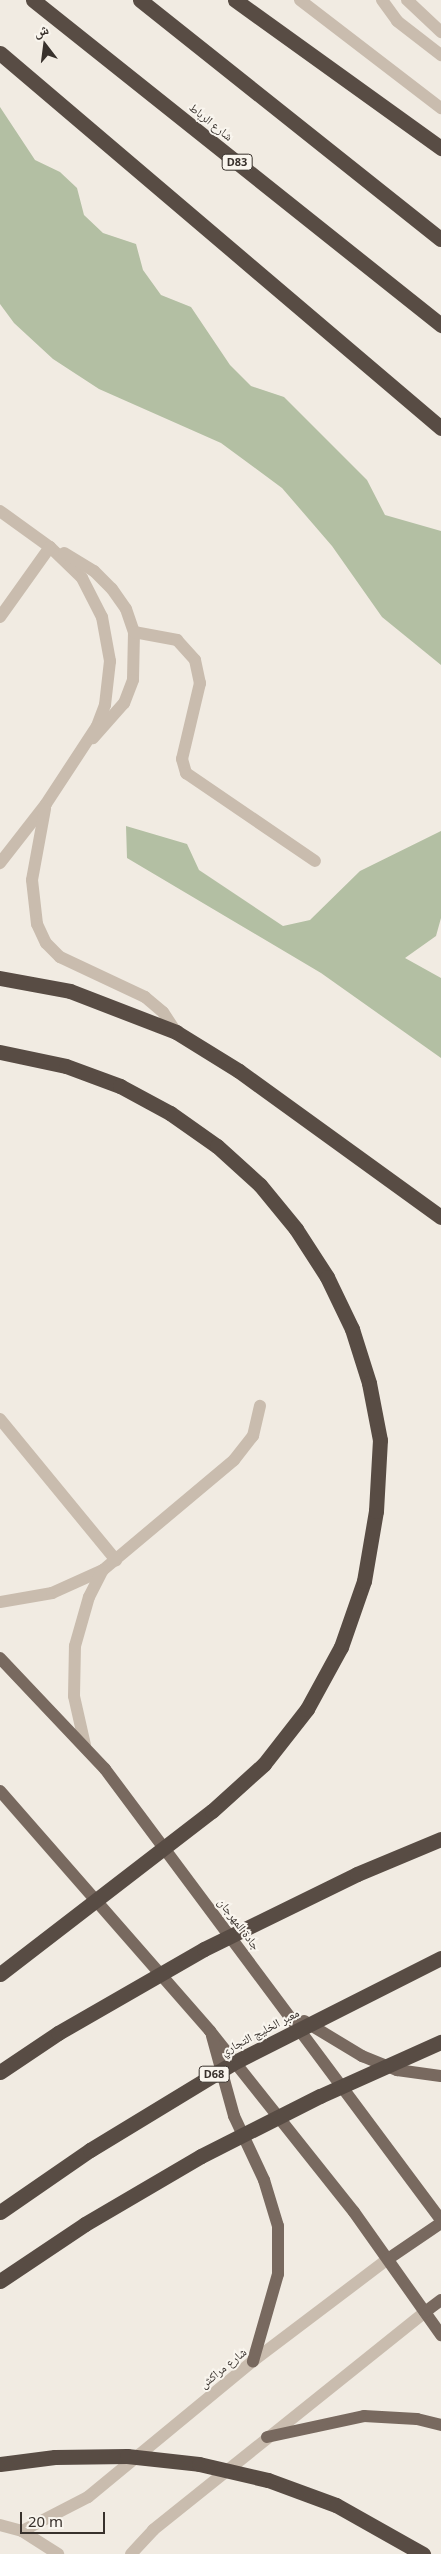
<!DOCTYPE html>
<html>
<head>
<meta charset="utf-8">
<style>
  body { margin:0 }
  #map { position:relative; width:441px; height:2554px; overflow:hidden; background:#f1ebe2; font-family:"Noto Sans","Noto Naskh Arabic",sans-serif }
  div>[style] { position:absolute }
  [style*='--x'] { left:calc(var(--x)*1px); top:calc(var(--y)*1px); width:calc(var(--w)*1px); rotate:calc(var(--a)*1deg) }
  .green>* { inset:0; background:#b3bfa3 }
  .minor>* { height:12px; margin:-6px; padding:0 6px; transform-origin:6px; border-radius:6px; background:#c9bcae }
  .major>* { height:12px; margin:-6px; padding:0 6px; transform-origin:6px; border-radius:6px; background:#78695f }
  .highway>* { height:15px; margin:-7.5px; padding:0 7.5px; transform-origin:7.5px; border-radius:7.5px; background:#584c44 }
  .highway-bridge>* { height:15px; margin:-7.5px; padding:0 7.5px; transform-origin:7.5px; border-radius:7.5px; background:#584c44 }
  span { translate:-50% -50%; white-space:nowrap; text-align:center; line-height:1.15; -webkit-text-stroke:4px #f9f5ee; paint-order:stroke }
  .shield-label span { padding:1px 4px; background:#f9f5ee; border:1px solid; border-radius:4px; -webkit-text-stroke-width:0 }
  .shield-label { font-size:11px; color:#38312c; font-weight:700 }
  .street-label { font-size:12px; color:#38312c }
  .north { position:absolute; left:20px; top:20px; width:50px; height:50px; -webkit-text-stroke:4px #f9f5ee; paint-order:stroke; rotate:345deg; font-size:14px; font-weight:700; line-height:20px; text-align:center; color:#38312c }
  .north::after { content:''; display:block; margin:auto; width:18px; height:22px; background:#38312c; clip-path:polygon(50% 0,100% 100%,50% 72%,0 100%) }
  .scale { position:absolute; left:20px; top:2512px; width:85px; height:22px; box-sizing:border-box; border:2px solid #38312c; border-top:0; padding-left:6px; font-size:15px; line-height:18px; white-space:nowrap; color:#38312c; -webkit-text-stroke:4px #f9f5ee; paint-order:stroke }
</style>
</head>
<body>
<div id="map">
  <div class="green">
    <i style="clip-path:polygon(0 107px,35px 160px,60px 172px,77px 188px,84px 215px,103px 233px,136px 244px,143px 270px,161px 295px,191px 307px,230px 365px,251px 386px,284px 397px,367px 480px,385px 515px,441px 531px,441px 665px,382px 617px,332px 546px,282px 488px,221px 443px,99px 389px,53px 359px,14px 323px,0 304px)"></i>
    <i style="clip-path:polygon(126px 826px,187px 844px,199px 870px,283px 926px,310px 920px,360px 871px,441px 831px,441px 918px,436px 936px,405px 958px,441px 978px,441px 1058px,321px 973px,127px 858px)"></i>
  </div>
  <div class="minor">
    <i style="--x:300;--y:0;--w:178;--a:37.5"></i>
    <i style="--x:382;--y:0;--w:26;--a:54"></i>
    <i style="--x:397;--y:21;--w:56;--a:37.7"></i>
    <i style="--x:407;--y:0;--w:47;--a:43.3"></i>
    <i style="--x:0;--y:511;--w:62;--a:35.8"></i>
    <i style="--x:50;--y:547;--w:45;--a:44.1"></i>
    <i style="--x:82;--y:578;--w:44;--a:62.9"></i>
    <i style="--x:102;--y:617;--w:45;--a:79.7"></i>
    <i style="--x:110;--y:661;--w:44;--a:96.5"></i>
    <i style="--x:105;--y:705;--w:22;--a:111"></i>
    <i style="--x:97;--y:726;--w:93;--a:123.2"></i>
    <i style="--x:46;--y:804;--w:75;--a:127.9"></i>
    <i style="--x:64;--y:553;--w:35;--a:31"></i>
    <i style="--x:94;--y:571;--w:25;--a:45"></i>
    <i style="--x:112;--y:589;--w:24;--a:55"></i>
    <i style="--x:126;--y:609;--w:24;--a:71"></i>
    <i style="--x:134;--y:632;--w:48;--a:91.2"></i>
    <i style="--x:133;--y:680;--w:25;--a:111"></i>
    <i style="--x:124;--y:703;--w:47;--a:131.5"></i>
    <i style="--x:0;--y:617;--w:86;--a:-54.5"></i>
    <i style="--x:134;--y:632;--w:44;--a:10.5"></i>
    <i style="--x:177;--y:640;--w:27;--a:48"></i>
    <i style="--x:195;--y:660;--w:24;--a:78"></i>
    <i style="--x:200;--y:683;--w:78;--a:103.3"></i>
    <i style="--x:182;--y:759;--w:15;--a:74"></i>
    <i style="--x:186;--y:773;--w:156;--a:34.3"></i>
    <i style="--x:45;--y:809;--w:72;--a:100.4"></i>
    <i style="--x:32;--y:880;--w:44;--a:83.5"></i>
    <i style="--x:37;--y:924;--w:21;--a:65"></i>
    <i style="--x:46;--y:943;--w:20;--a:45"></i>
    <i style="--x:60;--y:957;--w:94;--a:25.2"></i>
    <i style="--x:145;--y:997;--w:23;--a:40"></i>
    <i style="--x:163;--y:1012;--w:24;--a:57"></i>
    <i style="--x:0;--y:1419;--w:183;--a:50.6"></i>
    <i style="--x:0;--y:1602;--w:53;--a:-9.8"></i>
    <i style="--x:52;--y:1593;--w:56;--a:-24.3"></i>
    <i style="--x:103;--y:1570;--w:171;--a:-40"></i>
    <i style="--x:234;--y:1460;--w:31;--a:-52"></i>
    <i style="--x:253;--y:1436;--w:31;--a:-77"></i>
    <i style="--x:85;--y:1745;--w:50;--a:-102.7"></i>
    <i style="--x:74;--y:1696;--w:50;--a:-88.9"></i>
    <i style="--x:75;--y:1646;--w:51;--a:-74.1"></i>
    <i style="--x:89;--y:1597;--w:30;--a:-63"></i>
    <i style="--x:0;--y:2525;--w:23;--a:15"></i>
    <i style="--x:22;--y:2531;--w:43;--a:32.6"></i>
    <i style="--x:22;--y:2531;--w:74;--a:-27.3"></i>
    <i style="--x:88;--y:2497;--w:214;--a:-39.5"></i>
    <i style="--x:253;--y:2361;--w:169;--a:-37.1"></i>
    <i style="--x:131;--y:2554;--w:33;--a:-47"></i>
    <i style="--x:153;--y:2530;--w:349;--a:-38.7"></i>
  </div>
  <div class="major">
    <i style="--x:0;--y:1658;--w:153;--a:46.6"></i>
    <i style="--x:105;--y:1769;--w:562;--a:53.31"></i>
    <i style="--x:0;--y:1791;--w:319;--a:48.8"></i>
    <i style="--x:210;--y:2031;--w:231;--a:51.5"></i>
    <i style="--x:354;--y:2212;--w:151;--a:54.7"></i>
    <i style="--x:304;--y:2021;--w:68;--a:31.1"></i>
    <i style="--x:362;--y:2056;--w:38;--a:22"></i>
    <i style="--x:397;--y:2070;--w:44;--a:7.8"></i>
    <i style="--x:212;--y:2036;--w:83;--a:74.6"></i>
    <i style="--x:234;--y:2116;--w:71;--a:64.9"></i>
    <i style="--x:264;--y:2180;--w:48;--a:73.1"></i>
    <i style="--x:278;--y:2226;--w:48;--a:90"></i>
    <i style="--x:278;--y:2274;--w:91;--a:106"></i>
    <i style="--x:388;--y:2259;--w:64;--a:-34.2"></i>
    <i style="--x:425;--y:2312;--w:20;--a:-37"></i>
    <i style="--x:267;--y:2437;--w:99;--a:-12.2"></i>
    <i style="--x:364;--y:2416;--w:53;--a:3.2"></i>
    <i style="--x:417;--y:2419;--w:25;--a:14"></i>
  </div>
  <div class="highway">
    <i style="--x:33;--y:0;--w:522;--a:38.54"></i>
    <i style="--x:140;--y:0;--w:384;--a:38.5"></i>
    <i style="--x:235;--y:0;--w:254;--a:35.7"></i>
    <i style="--x:0;--y:53;--w:579;--a:40.38"></i>
    <i style="--x:0;--y:978;--w:71;--a:10.5"></i>
    <i style="--x:70;--y:991;--w:114;--a:21.1"></i>
    <i style="--x:176;--y:1032;--w:74;--a:31.8"></i>
    <i style="--x:239;--y:1071;--w:249;--a:35.9"></i>
    <i style="--x:0;--y:1052;--w:67;--a:12"></i>
    <i style="--x:66;--y:1066;--w:58;--a:20.3"></i>
    <i style="--x:120;--y:1086;--w:57;--a:28.4"></i>
    <i style="--x:170;--y:1113;--w:57;--a:35.1"></i>
    <i style="--x:217;--y:1146;--w:58;--a:42.2"></i>
    <i style="--x:260;--y:1185;--w:57;--a:50.7"></i>
    <i style="--x:296;--y:1229;--w:57;--a:57.1"></i>
    <i style="--x:327;--y:1277;--w:58;--a:64.3"></i>
    <i style="--x:352;--y:1329;--w:57;--a:72.5"></i>
    <i style="--x:369;--y:1383;--w:58;--a:79.1"></i>
  </div>
  <div class="highway-bridge">
    <i style="--x:0;--y:1974;--w:267;--a:-37.6"></i>
    <i style="--x:212;--y:1811;--w:70;--a:-42.1"></i>
    <i style="--x:264;--y:1764;--w:70;--a:-52"></i>
    <i style="--x:307;--y:1709;--w:71;--a:-61.3"></i>
    <i style="--x:341;--y:1647;--w:70;--a:-70.8"></i>
    <i style="--x:364;--y:1581;--w:71;--a:-80.3"></i>
    <i style="--x:376;--y:1511;--w:71;--a:-86.8"></i>
    <i style="--x:0;--y:2072;--w:70;--a:-33.9"></i>
    <i style="--x:58;--y:2033;--w:168;--a:-29.9"></i>
    <i style="--x:204;--y:1949;--w:170;--a:-26.1"></i>
    <i style="--x:357;--y:1874;--w:91;--a:-22.6"></i>
    <i style="--x:0;--y:2212;--w:109;--a:-34.6"></i>
    <i style="--x:90;--y:2150;--w:167;--a:-31.3"></i>
    <i style="--x:233;--y:2063;--w:233;--a:-26.8"></i>
    <i style="--x:0;--y:2281;--w:102;--a:-33.8"></i>
    <i style="--x:85;--y:2224;--w:134;--a:-30.4"></i>
    <i style="--x:201;--y:2156;--w:133;--a:-26.8"></i>
    <i style="--x:320;--y:2096;--w:133;--a:-24.1"></i>
    <i style="--x:0;--y:2464;--w:55;--a:-7.3"></i>
    <i style="--x:55;--y:2457;--w:72;--a:-0.8"></i>
    <i style="--x:127;--y:2456;--w:72;--a:6.3"></i>
    <i style="--x:199;--y:2464;--w:71;--a:13.1"></i>
    <i style="--x:268;--y:2480;--w:72;--a:20.2"></i>
    <i style="--x:336;--y:2505;--w:100;--a:29.4"></i>
  </div>
  <div class="shield-label">
    <span style="left:237px;top:162px">D83</span>
    <span style="left:214px;top:2074px">D68</span>
  </div>
  <div class="street-label">
    <span style="left:211px;top:122px;rotate:39deg">شارع الرباط</span>
    <span style="left:239px;top:1924px;rotate:53deg">جادة المهرجان</span>
    <span style="left:260px;top:2032px;rotate:-28deg">معبر الخليج التجاري</span>
    <span style="left:223px;top:2368px;rotate:-39deg">شارع مراكش</span>
  </div>
  <div class="north">ش</div>
  <div class="scale">20 m</div>
</div>
</body>
</html>
